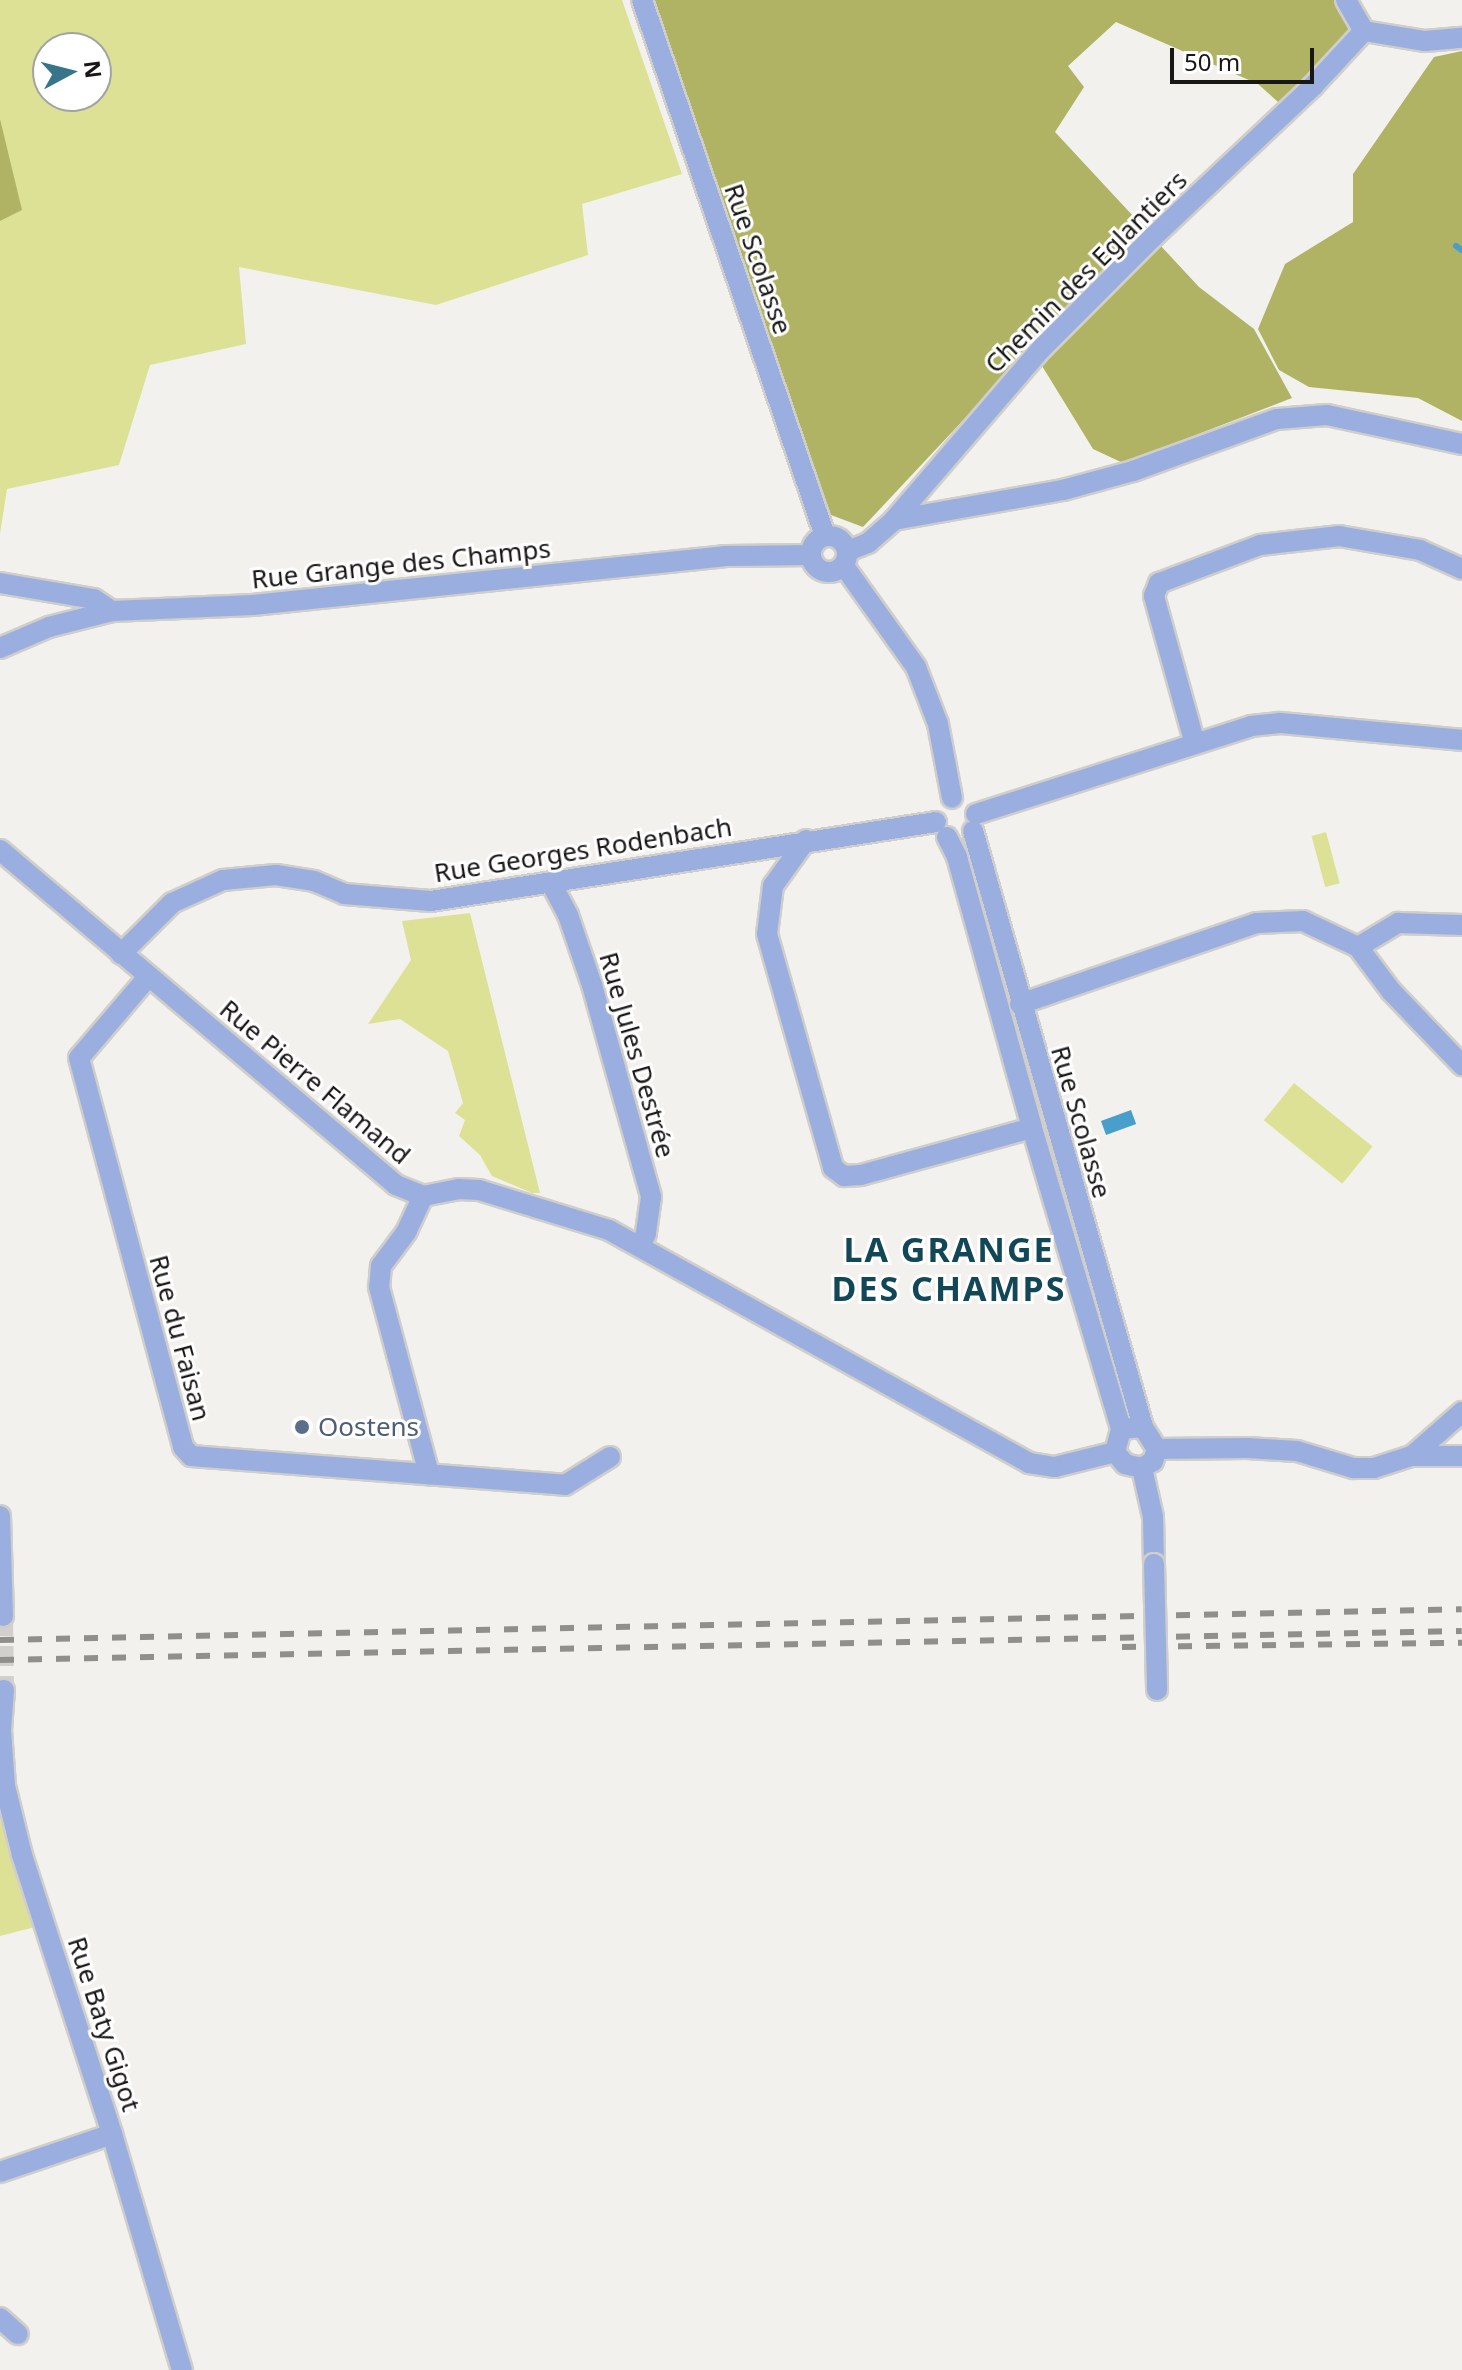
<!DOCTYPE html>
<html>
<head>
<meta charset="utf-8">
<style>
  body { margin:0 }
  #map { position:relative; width:1462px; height:2370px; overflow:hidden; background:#f3f1ed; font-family:"Noto Sans",sans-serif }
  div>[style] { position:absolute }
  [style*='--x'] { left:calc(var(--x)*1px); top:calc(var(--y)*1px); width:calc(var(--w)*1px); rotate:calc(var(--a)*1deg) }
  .green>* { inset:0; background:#dde195; transform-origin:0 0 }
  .forest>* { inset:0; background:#b0b363 }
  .water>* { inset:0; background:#499fcb; transform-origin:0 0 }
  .stream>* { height:6px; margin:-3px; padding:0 3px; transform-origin:3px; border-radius:3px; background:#499fcb }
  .street-tunnel>* { height:20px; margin-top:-10px; transform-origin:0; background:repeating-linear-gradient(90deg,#d2d0cd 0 20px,transparent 0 30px) }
  .roads { filter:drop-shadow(2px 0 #d0cecb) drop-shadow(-2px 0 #d0cecb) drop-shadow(0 2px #d0cecb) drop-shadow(0 -2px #d0cecb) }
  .street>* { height:20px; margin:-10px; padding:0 10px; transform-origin:10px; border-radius:10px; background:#9aafe0 }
  .street>.ring { margin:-10px; padding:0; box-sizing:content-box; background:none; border:20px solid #9aafe0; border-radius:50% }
  .rail>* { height:6px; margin-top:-3px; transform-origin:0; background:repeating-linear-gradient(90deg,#908f8c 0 14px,transparent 0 28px) }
  .bridges { filter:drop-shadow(2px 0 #d0cecb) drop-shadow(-2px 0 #d0cecb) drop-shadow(0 2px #d0cecb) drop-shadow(0 -2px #d0cecb) }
  .street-bridge>* { height:20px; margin:-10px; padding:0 10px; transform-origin:10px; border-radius:10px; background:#9aafe0 }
  .dots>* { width:22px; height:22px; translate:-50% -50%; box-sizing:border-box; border:4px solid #fff; border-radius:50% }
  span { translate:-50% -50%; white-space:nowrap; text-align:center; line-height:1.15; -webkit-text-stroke:6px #fff; paint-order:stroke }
  .street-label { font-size:26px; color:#181716 }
  .service-label { font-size:26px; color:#4e5e75 }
  .left { translate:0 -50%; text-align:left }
  .district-label { font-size:34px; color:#124757; font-weight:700; letter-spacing:2px }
  .north { position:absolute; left:32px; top:32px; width:80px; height:80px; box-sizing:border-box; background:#fff; border:2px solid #a3a2a2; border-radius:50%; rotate:83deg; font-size:22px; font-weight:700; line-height:32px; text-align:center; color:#181716 }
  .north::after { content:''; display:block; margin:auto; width:28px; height:36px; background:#36758a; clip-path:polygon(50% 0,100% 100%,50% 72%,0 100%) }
  .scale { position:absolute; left:1170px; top:48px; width:144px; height:36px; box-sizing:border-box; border:4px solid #181716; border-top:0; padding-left:10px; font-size:24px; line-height:28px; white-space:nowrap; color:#181716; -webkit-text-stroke:6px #fff; paint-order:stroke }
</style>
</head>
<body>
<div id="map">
  <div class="green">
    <i style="clip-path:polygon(evenodd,0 0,622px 0,682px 174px,582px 204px,588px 255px,436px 305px,239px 267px,246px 344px,150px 365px,119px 465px,7px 489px,0 534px,0 0,48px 48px,96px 48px,96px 96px,48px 96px,48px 48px)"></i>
    <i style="left:1326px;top:832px;width:53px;height:15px;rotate:75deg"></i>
    <i style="clip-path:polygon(470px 913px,540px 1193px,532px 1193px,492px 1176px,480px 1155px,459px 1136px,465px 1120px,455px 1113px,463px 1103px,448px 1051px,400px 1019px,368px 1024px,411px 960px,402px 921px)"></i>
    <i style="left:1294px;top:1083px;width:101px;height:48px;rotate:39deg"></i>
    <i style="clip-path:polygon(0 1792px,35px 1927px,0 1936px)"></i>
  </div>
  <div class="forest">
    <i style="clip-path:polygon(653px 0,1347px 0,1366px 36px,1294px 100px,1278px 102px,1258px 84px,1116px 22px,1068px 66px,1084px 87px,1055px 132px,1199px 287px,1254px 329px,1292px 398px,1123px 463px,1093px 449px,1031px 348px,863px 527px,831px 515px)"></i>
    <i style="clip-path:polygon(1462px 51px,1462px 421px,1418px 398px,1309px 387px,1279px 370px,1258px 329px,1285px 264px,1353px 222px,1353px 174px,1434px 57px)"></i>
    <i style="clip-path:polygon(0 119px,22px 210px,0 221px)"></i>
  </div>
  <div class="water">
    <i style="left:1131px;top:1110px;width:15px;height:32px;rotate:70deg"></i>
  </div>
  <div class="stream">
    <i style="--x:1456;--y:246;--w:7;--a:34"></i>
  </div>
  <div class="street-tunnel">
    <i style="--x:3;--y:1616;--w:74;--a:89.2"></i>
  </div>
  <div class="roads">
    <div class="street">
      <i style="--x:642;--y:0;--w:566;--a:71.15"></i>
      <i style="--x:1346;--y:0;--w:36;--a:60"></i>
      <i style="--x:1364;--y:31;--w:62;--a:9.3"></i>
      <i style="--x:1425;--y:41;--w:37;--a:-5"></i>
      <i style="--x:894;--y:520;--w:172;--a:-10.1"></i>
      <i style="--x:1063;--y:490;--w:73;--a:-15.2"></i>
      <i style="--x:1133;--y:471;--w:153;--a:-19.9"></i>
      <i style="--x:1277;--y:419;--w:50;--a:-4.6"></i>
      <i style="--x:1327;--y:415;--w:138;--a:12.1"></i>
      <i class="ring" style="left:811px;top:536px;width:16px;height:16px"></i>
      <i style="--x:848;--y:551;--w:22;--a:-22"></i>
      <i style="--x:868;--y:543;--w:35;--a:-41"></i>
      <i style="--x:894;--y:520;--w:228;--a:-49.3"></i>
      <i style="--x:1043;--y:347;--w:156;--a:-45"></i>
      <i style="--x:1153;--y:237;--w:220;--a:-43.3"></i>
      <i style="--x:1313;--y:86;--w:75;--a:-47.2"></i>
      <i style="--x:844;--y:566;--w:124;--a:54.5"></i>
      <i style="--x:916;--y:667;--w:61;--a:68.9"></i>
      <i style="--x:938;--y:724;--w:75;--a:79.3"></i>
      <i style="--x:0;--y:583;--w:95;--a:9.7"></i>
      <i style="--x:94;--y:599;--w:22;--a:34"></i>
      <i style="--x:0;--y:648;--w:53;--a:-23.2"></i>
      <i style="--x:49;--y:627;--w:65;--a:-14.3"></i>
      <i style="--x:112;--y:611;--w:141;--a:-2.4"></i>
      <i style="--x:253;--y:605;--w:474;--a:-5.9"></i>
      <i style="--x:724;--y:556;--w:87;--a:-0.7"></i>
      <i style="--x:1195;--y:744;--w:154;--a:-105.5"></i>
      <i style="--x:1154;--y:596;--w:14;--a:-69"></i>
      <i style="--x:1159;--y:583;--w:108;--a:-20.6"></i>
      <i style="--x:1260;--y:545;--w:80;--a:-6.5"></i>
      <i style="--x:1339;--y:536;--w:82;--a:9.8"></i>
      <i style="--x:1420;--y:550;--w:46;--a:24.3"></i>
      <i style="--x:976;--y:814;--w:289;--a:-17.7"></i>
      <i style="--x:1251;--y:726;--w:29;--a:-6"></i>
      <i style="--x:1280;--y:723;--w:183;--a:5.3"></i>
      <i style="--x:973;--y:831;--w:620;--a:74.08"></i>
      <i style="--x:947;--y:837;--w:22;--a:63"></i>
      <i style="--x:957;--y:857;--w:281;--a:74.5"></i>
      <i style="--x:1032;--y:1128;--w:314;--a:73.5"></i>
      <i style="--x:806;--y:840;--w:57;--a:125.7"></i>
      <i style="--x:773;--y:886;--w:48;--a:97.1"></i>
      <i style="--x:767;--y:934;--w:243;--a:74.2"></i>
      <i style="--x:833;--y:1168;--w:14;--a:36"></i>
      <i style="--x:844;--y:1176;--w:17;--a:-3"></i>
      <i style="--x:861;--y:1175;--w:177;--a:-15.4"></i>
      <i style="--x:0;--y:850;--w:519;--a:40.23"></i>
      <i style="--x:396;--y:1185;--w:29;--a:22"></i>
      <i style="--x:423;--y:1196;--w:36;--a:-11"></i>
      <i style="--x:458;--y:1189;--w:21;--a:3"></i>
      <i style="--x:479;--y:1190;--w:136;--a:17.1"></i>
      <i style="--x:609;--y:1230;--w:480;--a:29"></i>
      <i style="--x:1029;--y:1463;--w:26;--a:9"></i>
      <i style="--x:1055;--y:1467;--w:62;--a:-14"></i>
      <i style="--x:551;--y:883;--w:36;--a:62"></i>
      <i style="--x:568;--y:915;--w:74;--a:71.1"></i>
      <i style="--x:592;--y:985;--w:220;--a:74.4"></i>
      <i style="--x:651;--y:1197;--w:37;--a:98"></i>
      <i style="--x:646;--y:1234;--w:13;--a:119"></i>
      <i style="--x:1358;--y:947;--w:55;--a:53.1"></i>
      <i style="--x:1391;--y:991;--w:103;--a:46.2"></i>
      <i style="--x:121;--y:954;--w:72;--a:-45"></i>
      <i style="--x:172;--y:903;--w:56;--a:-24.3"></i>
      <i style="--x:223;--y:880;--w:53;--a:-5.4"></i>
      <i style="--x:276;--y:875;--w:38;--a:9"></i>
      <i style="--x:314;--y:881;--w:33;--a:23"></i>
      <i style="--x:344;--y:894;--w:87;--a:4.6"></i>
      <i style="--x:431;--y:901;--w:511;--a:-8.89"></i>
      <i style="--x:148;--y:977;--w:106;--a:130.4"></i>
      <i style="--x:79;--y:1058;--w:403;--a:75"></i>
      <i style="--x:183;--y:1447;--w:12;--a:48"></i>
      <i style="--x:191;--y:1456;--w:375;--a:4.4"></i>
      <i style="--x:565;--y:1485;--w:53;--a:-31.9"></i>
      <i style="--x:1020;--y:1004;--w:250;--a:-18.9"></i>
      <i style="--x:1257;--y:923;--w:46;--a:-2.5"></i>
      <i style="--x:1303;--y:921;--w:61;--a:25.3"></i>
      <i style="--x:1358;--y:947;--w:47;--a:-31"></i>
      <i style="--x:1398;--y:923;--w:64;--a:1.8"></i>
      <i style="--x:423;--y:1196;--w:38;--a:115"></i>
      <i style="--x:407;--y:1231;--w:44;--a:126.6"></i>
      <i style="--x:381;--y:1266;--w:21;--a:95"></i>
      <i style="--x:379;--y:1287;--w:194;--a:75"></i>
      <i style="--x:1143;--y:1427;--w:26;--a:58"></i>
      <i style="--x:1157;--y:1449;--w:13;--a:108"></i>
      <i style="--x:1153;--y:1461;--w:13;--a:148"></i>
      <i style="--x:1142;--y:1468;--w:17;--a:-167"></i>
      <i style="--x:1125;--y:1464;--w:16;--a:-130"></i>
      <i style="--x:1115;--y:1452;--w:24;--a:-75"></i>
      <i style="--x:1121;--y:1429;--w:22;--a:-5"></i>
      <i style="--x:1157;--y:1449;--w:90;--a:-0.6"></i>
      <i style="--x:1247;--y:1448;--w:50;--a:3.4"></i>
      <i style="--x:1297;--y:1451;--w:59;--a:16.9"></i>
      <i style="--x:1353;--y:1468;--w:21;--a:0"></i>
      <i style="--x:1374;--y:1468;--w:40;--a:-18"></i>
      <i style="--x:1412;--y:1456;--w:50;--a:0"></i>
      <i style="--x:1412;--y:1456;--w:67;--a:-41.3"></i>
      <i style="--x:1142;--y:1468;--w:50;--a:77.3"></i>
      <i style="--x:1153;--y:1517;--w:47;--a:88.8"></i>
      <i style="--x:0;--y:1516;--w:100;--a:88.3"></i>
      <i style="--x:4;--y:1690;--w:40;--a:94.3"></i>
      <i style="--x:1;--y:1730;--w:56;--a:85.9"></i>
      <i style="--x:5;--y:1786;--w:71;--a:76.2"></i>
      <i style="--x:22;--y:1855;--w:293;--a:72.1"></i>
      <i style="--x:112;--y:2134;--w:246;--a:73.5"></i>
      <i style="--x:0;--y:2172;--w:118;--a:-18.7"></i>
      <i style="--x:0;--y:2318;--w:24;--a:42"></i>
    </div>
  </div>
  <div class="rail">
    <i style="--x:0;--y:1640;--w:1462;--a:-1.21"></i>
    <i style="--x:1122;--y:1647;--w:340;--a:-0.7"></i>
    <i style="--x:0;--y:1660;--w:1462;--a:-1.14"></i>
  </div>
  <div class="bridges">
    <div class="street-bridge">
      <i style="--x:1154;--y:1564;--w:126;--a:88.6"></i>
    </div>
  </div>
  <div class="dots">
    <i style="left:302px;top:1427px;background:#5c6f8a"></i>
  </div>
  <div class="street-label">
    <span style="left:758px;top:259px;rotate:71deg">Rue Scolasse</span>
    <span style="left:1086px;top:272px;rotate:-45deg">Chemin des Eglantiers</span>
    <span style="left:401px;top:564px;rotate:-6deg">Rue Grange des Champs</span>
    <span style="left:583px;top:850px;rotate:-9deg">Rue Georges Rodenbach</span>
    <span style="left:637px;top:1055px;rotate:74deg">Rue Jules Destrée</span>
    <span style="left:315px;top:1082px;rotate:40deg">Rue Pierre Flamand</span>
    <span style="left:1081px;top:1122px;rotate:74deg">Rue Scolasse</span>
    <span style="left:180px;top:1338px;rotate:75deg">Rue du Faisan</span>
    <span style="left:104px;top:2024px;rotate:72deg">Rue Baty Gigot</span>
  </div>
  <div class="service-label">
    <span class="left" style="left:318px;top:1427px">Oostens</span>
  </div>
  <div class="district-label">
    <span style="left:949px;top:1269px">LA GRANGE<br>DES CHAMPS</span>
  </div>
  <div class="north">N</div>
  <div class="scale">50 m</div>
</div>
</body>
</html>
